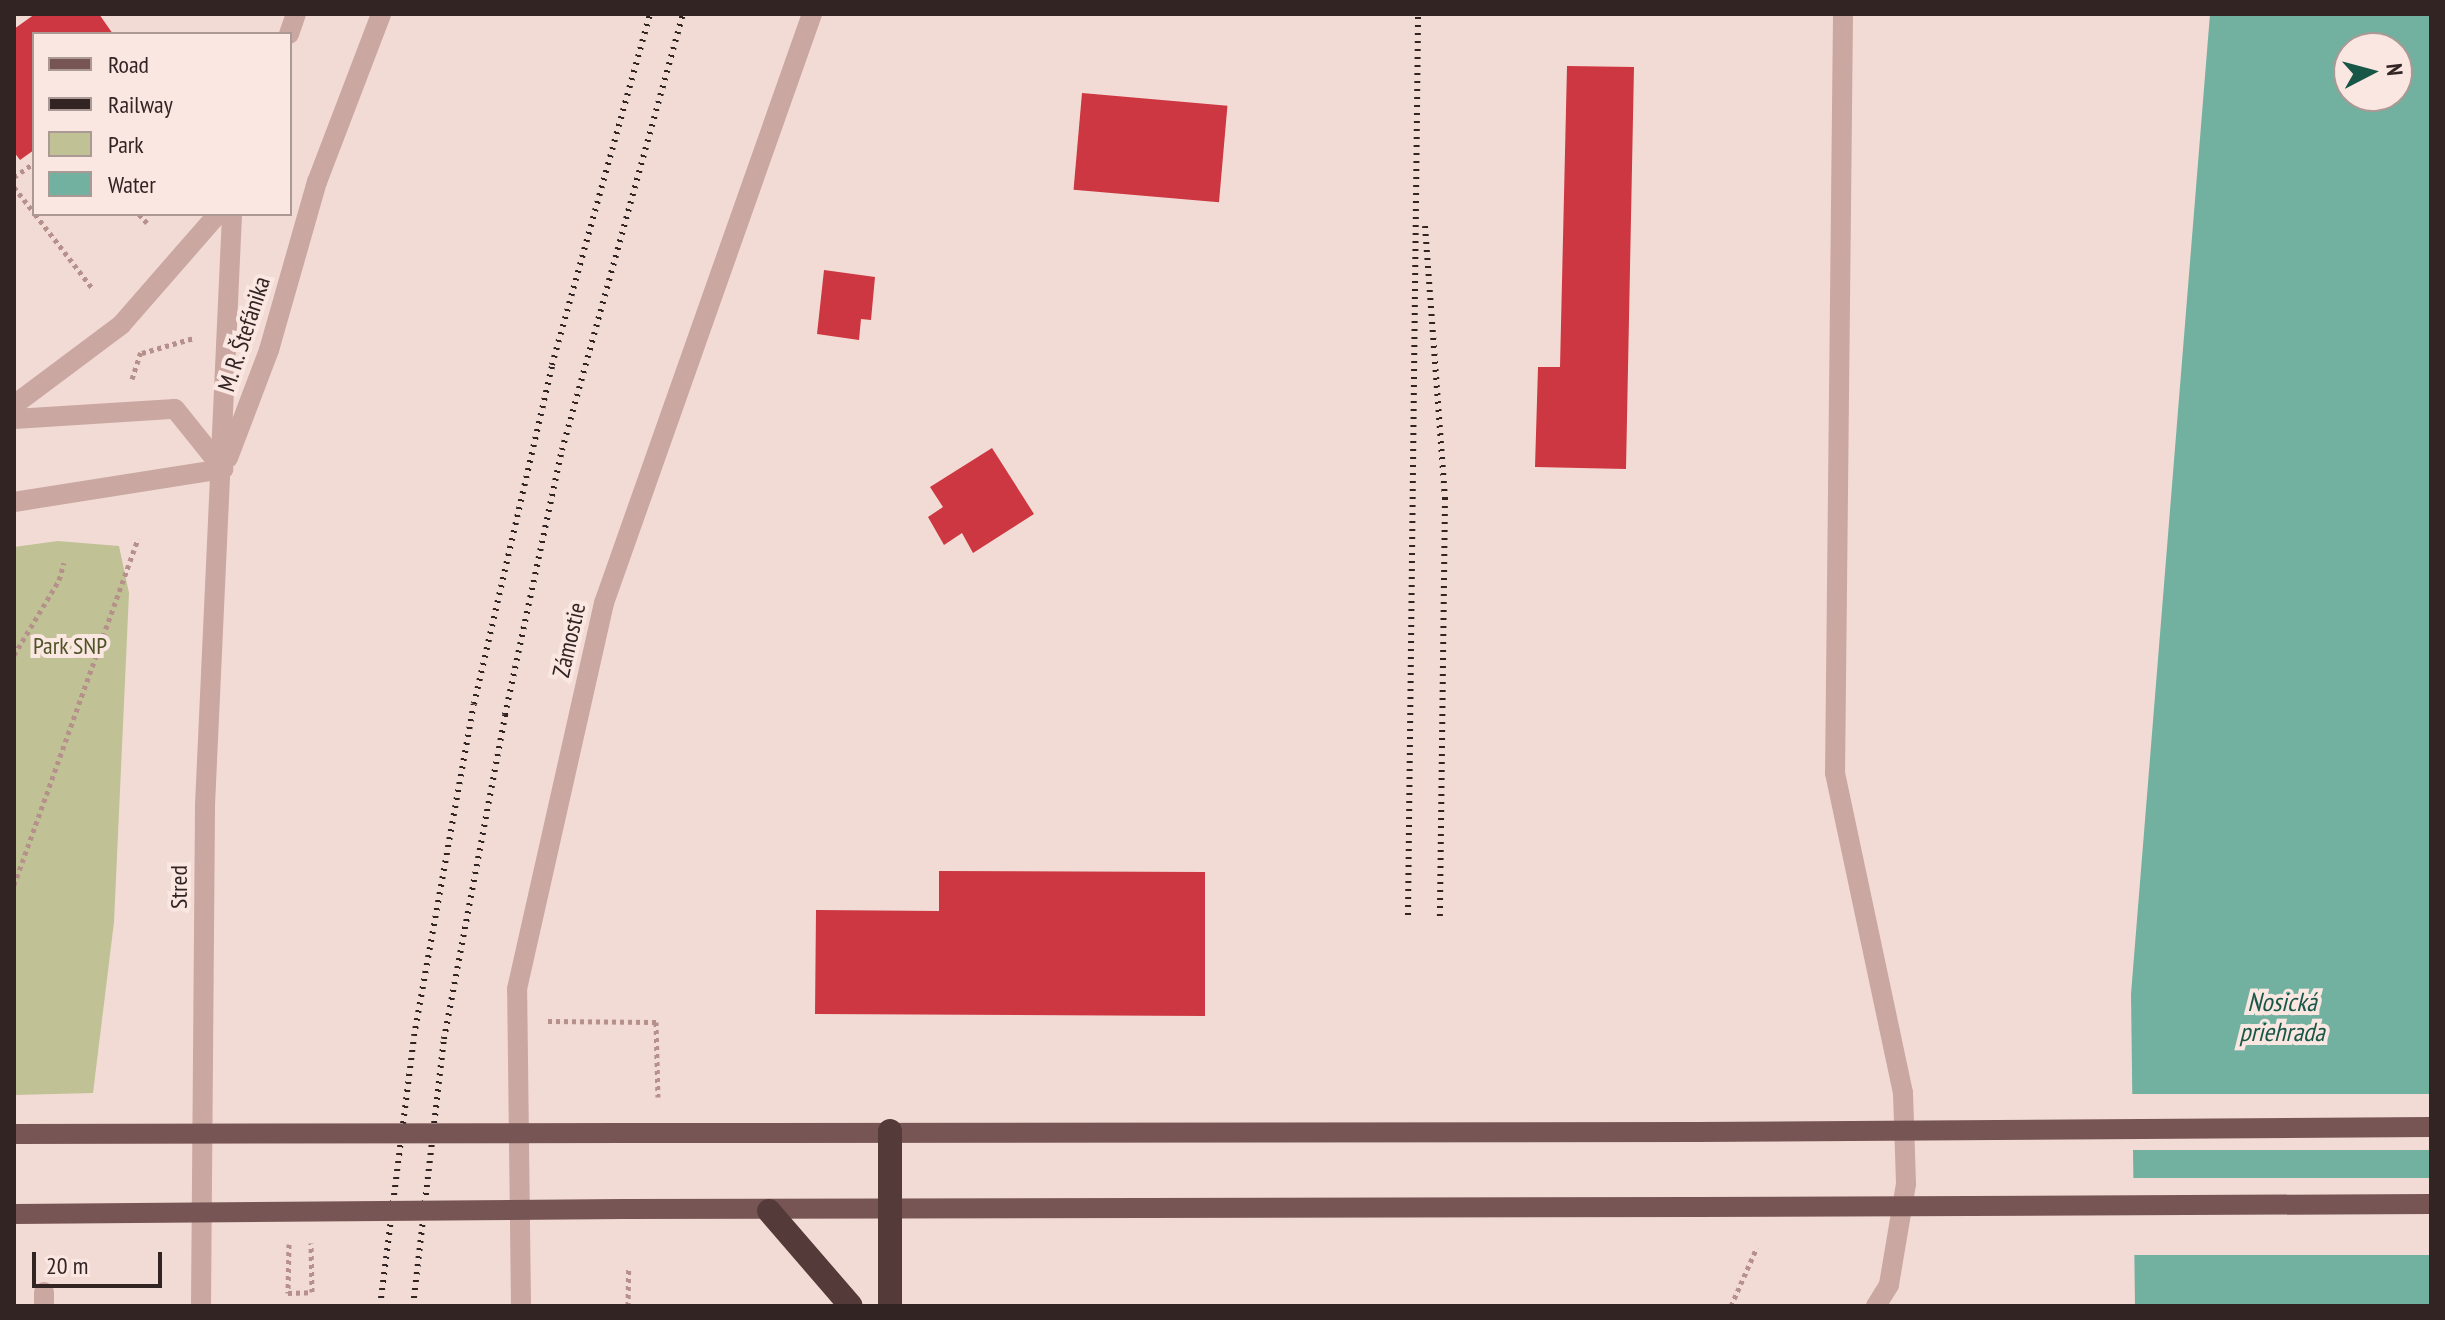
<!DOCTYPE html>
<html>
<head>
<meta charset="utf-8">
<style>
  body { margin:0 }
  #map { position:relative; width:2445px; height:1320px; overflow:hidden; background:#f2dbd5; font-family:"PT Sans Narrow",sans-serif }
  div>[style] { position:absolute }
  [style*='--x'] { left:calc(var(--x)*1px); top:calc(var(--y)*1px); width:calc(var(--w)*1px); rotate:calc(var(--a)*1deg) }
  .green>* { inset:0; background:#c0c194 }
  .water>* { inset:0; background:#72b0a0 }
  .pier>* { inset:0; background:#f2dbd5; transform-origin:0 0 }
  .building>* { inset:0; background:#cd3741; transform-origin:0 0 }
  .path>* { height:5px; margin-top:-2.5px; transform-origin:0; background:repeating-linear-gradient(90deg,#b6908b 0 4px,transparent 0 8px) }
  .minor>* { height:20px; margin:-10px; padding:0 10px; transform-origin:10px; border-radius:10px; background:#caa7a0 }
  .major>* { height:20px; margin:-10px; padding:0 10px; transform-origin:10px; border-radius:10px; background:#775554 }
  .highway>* { height:24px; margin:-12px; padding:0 12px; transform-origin:12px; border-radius:12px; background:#553a3a }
  .rail>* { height:6px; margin-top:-3px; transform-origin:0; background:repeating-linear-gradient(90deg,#332424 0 2px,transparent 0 8px) }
  .major-bridge>* { height:20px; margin:-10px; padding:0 10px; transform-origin:10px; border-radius:10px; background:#775554 }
  span { translate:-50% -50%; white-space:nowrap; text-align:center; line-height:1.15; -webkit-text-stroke:8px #fae7e1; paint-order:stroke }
  .street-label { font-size:24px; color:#332424 }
  .park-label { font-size:24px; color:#505326 }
  .water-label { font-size:26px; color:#185748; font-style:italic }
  .frame { position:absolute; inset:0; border:16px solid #332424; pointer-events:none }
  .legend { position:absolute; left:32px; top:32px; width:260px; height:184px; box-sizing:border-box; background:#fae7e1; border:2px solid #aa9995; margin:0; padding:10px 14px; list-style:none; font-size:24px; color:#332424 }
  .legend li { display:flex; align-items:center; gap:16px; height:40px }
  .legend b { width:40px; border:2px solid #aa9995 }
  .north { position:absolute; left:2333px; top:32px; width:80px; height:80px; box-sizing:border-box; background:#fae7e1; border:2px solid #aa9995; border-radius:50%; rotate:84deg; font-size:22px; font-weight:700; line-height:32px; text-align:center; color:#332424 }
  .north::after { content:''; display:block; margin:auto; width:28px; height:36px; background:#185748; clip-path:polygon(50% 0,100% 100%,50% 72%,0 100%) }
  .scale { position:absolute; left:32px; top:1252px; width:130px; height:36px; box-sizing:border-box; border:4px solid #332424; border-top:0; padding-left:10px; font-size:24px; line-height:28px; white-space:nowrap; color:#332424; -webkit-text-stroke:6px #fae7e1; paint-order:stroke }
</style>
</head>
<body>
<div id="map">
  <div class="green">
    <i style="clip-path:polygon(58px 541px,119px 546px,129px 593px,114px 922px,93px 1093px,14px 1095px,14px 547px)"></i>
  </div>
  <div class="water">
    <i style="clip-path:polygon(evenodd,2210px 14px,2431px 14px,2431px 1306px,2135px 1306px,2131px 994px,2210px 14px,2349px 48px,2397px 48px,2397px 96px,2349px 96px,2349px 48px)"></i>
  </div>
  <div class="pier">
    <i style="left:2431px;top:1094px;width:56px;height:303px;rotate:90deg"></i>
    <i style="left:2431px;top:1178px;width:77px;height:302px;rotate:90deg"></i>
  </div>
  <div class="building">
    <i style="clip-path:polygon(35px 14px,99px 14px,113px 34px,34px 34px,34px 150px,20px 160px,14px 152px,14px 29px)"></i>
    <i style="clip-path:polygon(1567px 66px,1634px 67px,1626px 469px,1535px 467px,1538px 367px,1560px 367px)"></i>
    <i style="left:1082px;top:93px;width:146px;height:97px;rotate:5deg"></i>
    <i style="clip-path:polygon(824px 270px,875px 277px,871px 320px,861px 319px,859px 340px,817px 334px)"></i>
    <i style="clip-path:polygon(992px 448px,1034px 514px,973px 553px,962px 533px,944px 545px,928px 517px,943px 507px,930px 487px)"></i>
    <i style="clip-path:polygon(939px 871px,1205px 872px,1205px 1016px,815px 1014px,816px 910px,939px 911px)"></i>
  </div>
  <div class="path">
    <i style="--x:14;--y:177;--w:24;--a:-35"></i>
    <i style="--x:14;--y:187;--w:33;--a:52"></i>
    <i style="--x:35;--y:214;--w:95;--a:52.3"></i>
    <i style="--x:139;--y:214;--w:12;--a:48"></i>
    <i style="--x:142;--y:353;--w:54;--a:-16.1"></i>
    <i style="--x:132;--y:379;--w:28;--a:-72"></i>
    <i style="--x:14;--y:655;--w:87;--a:-59"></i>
    <i style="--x:59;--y:580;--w:18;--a:-74"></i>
    <i style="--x:14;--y:885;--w:368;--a:-70.3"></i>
    <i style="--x:548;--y:1021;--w:108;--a:0.5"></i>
    <i style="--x:656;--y:1022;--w:75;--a:88.5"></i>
    <i style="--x:289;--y:1244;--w:49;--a:91.2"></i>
    <i style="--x:288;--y:1293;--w:24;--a:-2"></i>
    <i style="--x:312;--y:1292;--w:49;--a:-91.2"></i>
    <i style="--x:628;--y:1306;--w:39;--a:-89"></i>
    <i style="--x:1731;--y:1306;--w:64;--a:-66.2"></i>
  </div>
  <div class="minor">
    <i style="--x:1843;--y:14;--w:759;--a:90.6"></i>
    <i style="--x:1835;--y:773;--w:327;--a:78"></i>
    <i style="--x:1903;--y:1093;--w:91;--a:88.1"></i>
    <i style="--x:1906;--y:1184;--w:102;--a:99.6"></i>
    <i style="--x:1889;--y:1285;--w:25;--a:122"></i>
    <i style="--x:289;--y:34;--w:21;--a:-71"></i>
    <i style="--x:14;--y:405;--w:134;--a:-36.8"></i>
    <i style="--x:121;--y:325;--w:147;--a:-48.9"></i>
    <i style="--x:14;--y:419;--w:161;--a:-3.6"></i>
    <i style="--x:175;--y:409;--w:77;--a:51.3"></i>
    <i style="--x:228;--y:458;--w:116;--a:-69.2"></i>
    <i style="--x:269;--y:350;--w:175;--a:-74.1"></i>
    <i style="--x:317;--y:182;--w:180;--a:-69.1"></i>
    <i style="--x:14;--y:502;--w:212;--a:-9"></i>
    <i style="--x:44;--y:1306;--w:14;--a:-90"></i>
    <i style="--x:201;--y:1306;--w:501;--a:-89.54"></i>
    <i style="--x:205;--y:805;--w:592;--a:-87.38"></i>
    <i style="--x:521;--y:1306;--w:317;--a:-90.7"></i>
    <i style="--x:517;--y:989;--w:396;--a:-77.3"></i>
    <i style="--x:604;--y:603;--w:625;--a:-70.55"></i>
  </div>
  <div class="major">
    <i style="--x:622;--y:1133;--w:1075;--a:-0.05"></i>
    <i style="--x:623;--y:1209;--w:1073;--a:-0.11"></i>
  </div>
  <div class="highway">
    <i style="--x:769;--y:1211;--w:125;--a:49.2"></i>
    <i style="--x:890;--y:1306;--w:175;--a:-90"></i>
  </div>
  <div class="rail">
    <i style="--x:1425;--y:226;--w:273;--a:85.8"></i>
    <i style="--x:1445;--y:498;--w:419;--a:90.7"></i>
    <i style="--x:1408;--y:915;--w:901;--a:-89.36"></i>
    <i style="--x:380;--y:1306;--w:272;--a:-82.8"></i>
    <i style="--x:414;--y:1036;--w:337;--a:-79.8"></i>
    <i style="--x:474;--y:704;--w:348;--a:-77"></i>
    <i style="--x:552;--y:365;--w:364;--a:-74.4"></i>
    <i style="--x:413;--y:1306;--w:269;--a:-83.4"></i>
    <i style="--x:444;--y:1039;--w:330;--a:-79.3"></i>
    <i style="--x:505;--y:715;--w:271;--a:-77.9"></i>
    <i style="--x:562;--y:450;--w:452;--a:-74.5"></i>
  </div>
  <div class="major-bridge">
    <i style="--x:1697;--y:1132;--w:734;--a:-0.39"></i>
    <i style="--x:14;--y:1134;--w:608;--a:-0.09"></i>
    <i style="--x:1696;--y:1207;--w:735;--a:-0.23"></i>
    <i style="--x:14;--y:1214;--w:609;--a:-0.47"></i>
  </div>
  <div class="street-label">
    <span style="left:244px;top:334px;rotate:-72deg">M. R. Štefánika</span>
    <span style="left:569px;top:640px;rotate:-77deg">Zámostie</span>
    <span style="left:179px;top:887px;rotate:-90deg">Stred</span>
  </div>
  <div class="park-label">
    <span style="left:70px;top:646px">Park SNP</span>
  </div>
  <div class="water-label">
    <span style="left:2282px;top:1017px">Nosická<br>priehrada</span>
  </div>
  <div class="frame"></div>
  <ul class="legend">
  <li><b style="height:10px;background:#775554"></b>Road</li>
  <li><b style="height:10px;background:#332424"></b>Railway</li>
  <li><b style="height:22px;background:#c0c194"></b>Park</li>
  <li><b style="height:22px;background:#72b0a0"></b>Water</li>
  </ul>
  <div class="north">N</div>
  <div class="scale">20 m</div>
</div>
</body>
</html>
